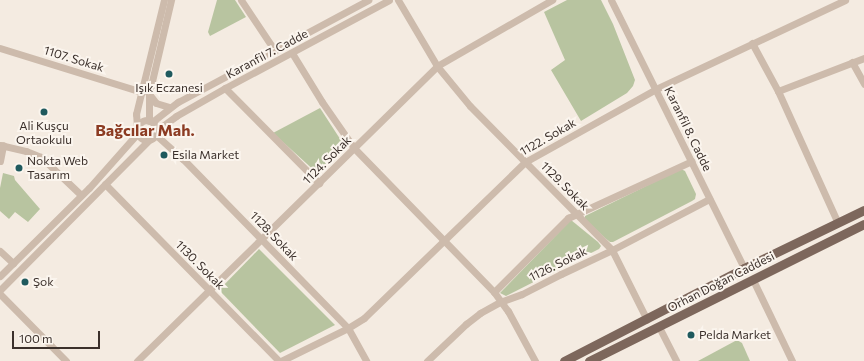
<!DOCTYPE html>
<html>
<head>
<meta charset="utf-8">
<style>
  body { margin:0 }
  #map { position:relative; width:864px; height:361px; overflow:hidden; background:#f4ebe1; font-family:Commissioner,sans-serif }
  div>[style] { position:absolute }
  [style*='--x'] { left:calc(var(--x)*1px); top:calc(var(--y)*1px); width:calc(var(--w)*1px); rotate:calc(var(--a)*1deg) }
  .green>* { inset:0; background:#b8c4a0 }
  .minor>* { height:7px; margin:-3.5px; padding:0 3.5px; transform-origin:3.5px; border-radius:3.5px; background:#cdbbac }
  .minor>.ring { margin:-3.5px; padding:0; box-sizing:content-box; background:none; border:7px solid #cdbbac; border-radius:50% }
  .major>* { height:9px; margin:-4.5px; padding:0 4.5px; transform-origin:4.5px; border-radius:4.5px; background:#7d675c }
  .dots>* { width:11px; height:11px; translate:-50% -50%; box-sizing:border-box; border:2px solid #fbf5ee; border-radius:50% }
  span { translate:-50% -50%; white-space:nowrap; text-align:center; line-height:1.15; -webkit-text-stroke:4px #fbf5ee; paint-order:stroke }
  .street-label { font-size:12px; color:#3b302b }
  .poi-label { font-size:12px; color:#3b302b }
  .left { translate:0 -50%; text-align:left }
  .district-label { font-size:16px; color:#8c3b22; font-weight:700 }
  .scale { position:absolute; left:12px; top:331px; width:88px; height:18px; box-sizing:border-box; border:2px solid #3b302b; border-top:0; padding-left:5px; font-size:12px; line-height:14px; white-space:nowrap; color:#3b302b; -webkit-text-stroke:3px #fbf5ee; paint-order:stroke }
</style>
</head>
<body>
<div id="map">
  <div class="green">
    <i style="clip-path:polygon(217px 0,235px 0,246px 17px,210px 36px,208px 32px)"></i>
    <i style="clip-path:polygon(567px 0,601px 0,613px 24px,635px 80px,633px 86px,627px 93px,581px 121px,551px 70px,565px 60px,544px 12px)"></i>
    <i style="clip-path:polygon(320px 108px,344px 145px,317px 173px,273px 133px)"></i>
    <i style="clip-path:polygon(681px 169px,685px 171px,696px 194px,695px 199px,692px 201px,613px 242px,610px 242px,605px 238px,585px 219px,585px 216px)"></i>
    <i style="clip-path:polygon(3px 173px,14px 176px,15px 180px,40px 209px,28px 222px,15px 212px,9px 219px,0 211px,0 188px)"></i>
    <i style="clip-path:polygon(571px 220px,598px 242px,601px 246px,599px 249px,506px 296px,500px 293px)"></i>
    <i style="clip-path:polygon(259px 249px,335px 325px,280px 353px,219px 290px)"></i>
    <i style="clip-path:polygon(737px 340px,742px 343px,750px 361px,698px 361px)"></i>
  </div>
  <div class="minor">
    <i style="--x:241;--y:0;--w:61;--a:56.3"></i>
    <i style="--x:398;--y:0;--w:77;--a:59.4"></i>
    <i style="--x:437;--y:66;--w:52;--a:50.5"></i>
    <i style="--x:470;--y:106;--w:202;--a:45.4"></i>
    <i style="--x:612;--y:250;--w:78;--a:63.4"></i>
    <i style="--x:611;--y:0;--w:299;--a:63.6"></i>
    <i style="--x:752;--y:43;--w:55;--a:61.6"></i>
    <i style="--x:778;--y:91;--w:145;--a:65.6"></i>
    <i style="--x:0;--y:48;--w:149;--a:17.2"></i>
    <i style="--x:292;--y:53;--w:57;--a:58.5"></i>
    <i style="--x:322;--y:102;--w:56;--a:55.2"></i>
    <i style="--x:354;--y:148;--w:201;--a:45.8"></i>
    <i style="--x:494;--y:292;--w:24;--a:54"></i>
    <i style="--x:508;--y:311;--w:57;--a:61.6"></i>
    <i style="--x:852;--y:62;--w:25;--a:61"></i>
    <i style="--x:225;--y:88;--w:134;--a:45.3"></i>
    <i style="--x:778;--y:91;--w:92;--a:-21"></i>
    <i style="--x:149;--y:94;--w:11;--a:52"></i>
    <i style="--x:156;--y:103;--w:14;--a:17"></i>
    <i class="ring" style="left:137px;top:120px;width:13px;height:13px"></i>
    <i style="--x:149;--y:121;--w:27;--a:-90"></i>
    <i style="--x:149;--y:94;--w:97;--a:-76.8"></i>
    <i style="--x:152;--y:122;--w:33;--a:-38"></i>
    <i style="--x:178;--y:102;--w:216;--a:-28.2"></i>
    <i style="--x:137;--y:127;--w:13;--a:-94"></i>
    <i style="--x:136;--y:114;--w:117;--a:-76.2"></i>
    <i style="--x:157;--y:130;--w:24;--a:-36"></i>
    <i style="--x:176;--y:116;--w:56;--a:-29.7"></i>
    <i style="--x:225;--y:88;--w:186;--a:-28.2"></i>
    <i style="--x:156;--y:135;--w:36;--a:42"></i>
    <i style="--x:183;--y:159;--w:236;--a:45.7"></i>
    <i style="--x:348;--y:328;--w:38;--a:61"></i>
    <i style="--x:0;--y:145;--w:27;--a:13"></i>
    <i style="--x:26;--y:151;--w:16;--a:22"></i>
    <i style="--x:41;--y:157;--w:55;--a:43.5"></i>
    <i style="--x:0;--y:161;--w:16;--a:-79"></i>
    <i style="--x:105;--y:184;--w:248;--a:45.5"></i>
    <i style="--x:0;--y:251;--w:18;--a:43"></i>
    <i style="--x:0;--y:276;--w:125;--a:-44.7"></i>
    <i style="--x:89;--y:188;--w:72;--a:-48.4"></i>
    <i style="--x:753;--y:280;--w:90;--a:64.3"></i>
    <i style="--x:0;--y:290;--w:211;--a:-45.2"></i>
    <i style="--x:494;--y:292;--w:105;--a:-45"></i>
    <i style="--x:568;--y:218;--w:136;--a:-24.7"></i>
    <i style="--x:0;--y:294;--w:94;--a:45.4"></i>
    <i style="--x:659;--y:327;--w:38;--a:63"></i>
    <i style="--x:137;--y:361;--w:421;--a:-44.5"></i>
    <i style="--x:437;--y:66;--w:133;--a:-29.9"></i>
    <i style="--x:281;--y:361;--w:75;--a:-26.2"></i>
    <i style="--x:348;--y:328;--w:19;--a:-32"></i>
    <i style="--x:364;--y:318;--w:224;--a:-44.1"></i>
    <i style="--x:525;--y:162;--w:150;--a:-29.1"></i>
    <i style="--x:656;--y:89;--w:209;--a:-25.2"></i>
    <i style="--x:427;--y:361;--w:54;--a:-43.5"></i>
    <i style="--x:466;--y:324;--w:18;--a:-38"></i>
    <i style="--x:480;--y:313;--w:23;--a:-29"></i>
    <i style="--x:500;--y:302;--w:23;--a:-20"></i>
    <i style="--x:522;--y:294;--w:44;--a:-27.1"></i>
    <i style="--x:561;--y:274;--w:56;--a:-25.2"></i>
    <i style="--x:612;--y:250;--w:110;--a:-27.7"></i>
  </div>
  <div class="major">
    <i style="--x:564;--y:361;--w:203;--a:-27.3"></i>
    <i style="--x:744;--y:268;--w:133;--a:-25.8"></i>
    <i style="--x:589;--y:361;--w:307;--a:-26.5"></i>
  </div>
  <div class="dots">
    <i style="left:169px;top:74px;background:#1f5a5e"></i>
    <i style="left:44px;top:112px;background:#1f5a5e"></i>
    <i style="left:164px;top:155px;background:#1f5a5e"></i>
    <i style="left:19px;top:168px;background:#1f5a5e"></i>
    <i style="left:25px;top:282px;background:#1f5a5e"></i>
    <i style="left:691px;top:335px;background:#1f5a5e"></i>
  </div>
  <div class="street-label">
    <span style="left:267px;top:54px;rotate:-28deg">Karanfil 7. Cadde</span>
    <span style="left:74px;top:59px;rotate:17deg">1107. Sokak</span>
    <span style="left:688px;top:129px;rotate:64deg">Karanfil 8. Cadde</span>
    <span style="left:548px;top:137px;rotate:-30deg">1122. Sokak</span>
    <span style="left:327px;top:160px;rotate:-45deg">1124. Sokak</span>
    <span style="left:565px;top:186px;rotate:45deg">1129. Sokak</span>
    <span style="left:274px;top:236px;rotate:46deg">1128. Sokak</span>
    <span style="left:558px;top:264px;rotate:-26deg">1126. Sokak</span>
    <span style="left:200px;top:265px;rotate:45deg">1130. Sokak</span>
    <span style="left:721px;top:282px;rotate:-27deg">Orhan Doğan Caddesi</span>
  </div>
  <div class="poi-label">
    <span style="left:169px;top:88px">Işık Eczanesi</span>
    <span style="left:44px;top:133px">Ali Kuşçu<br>Ortaokulu</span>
    <span class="left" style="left:172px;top:155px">Esila Market</span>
    <span class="left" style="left:27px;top:168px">Nokta Web<br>Tasarım</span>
    <span class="left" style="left:33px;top:282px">Şok</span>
    <span class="left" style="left:699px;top:335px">Pelda Market</span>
  </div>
  <div class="district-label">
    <span style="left:145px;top:130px">Bağcılar Mah.</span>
  </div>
  <div class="scale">100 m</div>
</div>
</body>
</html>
